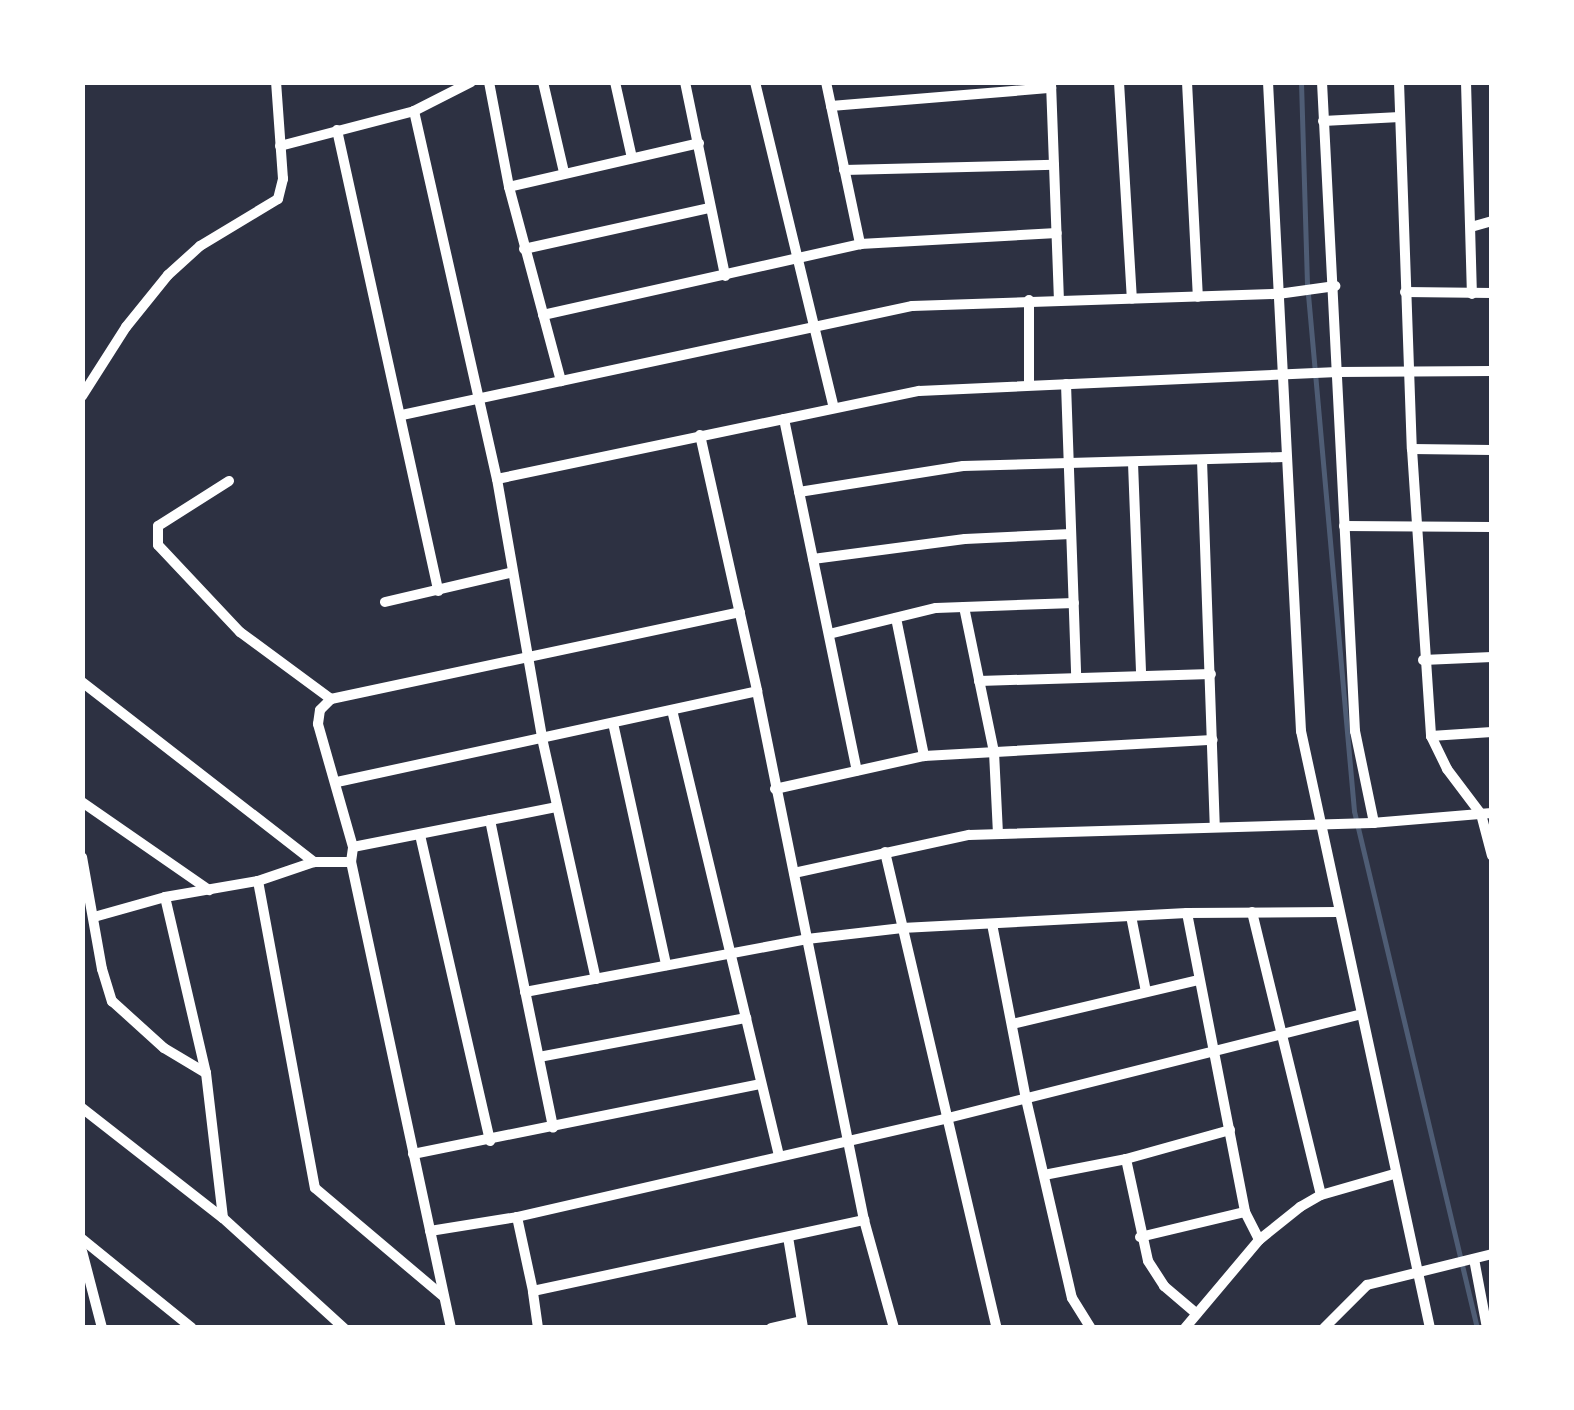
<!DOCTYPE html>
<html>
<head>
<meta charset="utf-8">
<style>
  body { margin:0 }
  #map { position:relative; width:1574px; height:1410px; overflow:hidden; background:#2d3142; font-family:"Golos Text",sans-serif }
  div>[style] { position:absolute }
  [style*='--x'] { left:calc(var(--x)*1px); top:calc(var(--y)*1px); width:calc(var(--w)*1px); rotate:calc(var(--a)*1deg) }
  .stream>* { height:5px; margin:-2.5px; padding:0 2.5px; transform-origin:2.5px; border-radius:2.5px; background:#4f5d75 }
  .minor>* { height:10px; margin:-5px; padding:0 5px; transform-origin:5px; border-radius:5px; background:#fff }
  span { translate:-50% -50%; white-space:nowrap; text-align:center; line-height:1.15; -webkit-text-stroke:10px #fff; paint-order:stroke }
  .frame { position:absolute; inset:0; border:85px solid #fff; pointer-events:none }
</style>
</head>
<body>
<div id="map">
  <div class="stream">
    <i style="--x:1301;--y:82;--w:201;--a:88.3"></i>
    <i style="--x:1307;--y:283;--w:530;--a:84.91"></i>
    <i style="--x:1354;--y:811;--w:531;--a:76.62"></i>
  </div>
  <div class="minor">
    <i style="--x:489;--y:82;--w:107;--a:79.2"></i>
    <i style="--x:509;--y:187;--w:201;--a:75"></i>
    <i style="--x:543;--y:82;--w:92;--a:76.9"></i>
    <i style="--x:615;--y:82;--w:78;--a:77.4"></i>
    <i style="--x:685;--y:82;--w:198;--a:78.3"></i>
    <i style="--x:755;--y:82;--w:335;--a:76.4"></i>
    <i style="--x:826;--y:82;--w:166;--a:78.1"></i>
    <i style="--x:1119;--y:82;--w:217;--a:86.6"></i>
    <i style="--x:1187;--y:82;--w:215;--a:87.1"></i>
    <i style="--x:1268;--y:82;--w:650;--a:87.09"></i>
    <i style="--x:1301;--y:731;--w:611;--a:77.81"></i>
    <i style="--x:1322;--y:82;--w:650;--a:87.09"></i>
    <i style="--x:1355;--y:731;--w:94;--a:78.3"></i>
    <i style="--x:1399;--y:82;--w:367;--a:88"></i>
    <i style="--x:1412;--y:449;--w:288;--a:86.2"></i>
    <i style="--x:1431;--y:736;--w:37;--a:64"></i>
    <i style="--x:1447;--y:769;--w:56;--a:52.9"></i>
    <i style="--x:1481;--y:814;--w:43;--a:75.3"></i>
    <i style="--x:1466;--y:82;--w:212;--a:88.4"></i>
    <i style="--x:1051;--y:83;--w:216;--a:87.9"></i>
    <i style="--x:831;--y:106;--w:221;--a:-4.7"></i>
    <i style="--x:414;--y:111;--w:377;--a:77.3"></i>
    <i style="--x:497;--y:479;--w:263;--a:80.1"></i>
    <i style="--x:542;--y:738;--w:247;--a:77.4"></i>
    <i style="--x:1323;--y:121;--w:77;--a:-3"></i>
    <i style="--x:337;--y:130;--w:472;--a:77.6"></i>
    <i style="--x:280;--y:146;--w:138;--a:-14.6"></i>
    <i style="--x:414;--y:111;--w:64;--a:-27"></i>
    <i style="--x:844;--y:170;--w:210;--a:-1.4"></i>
    <i style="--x:509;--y:187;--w:195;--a:-13"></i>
    <i style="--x:1471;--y:227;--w:22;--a:-16"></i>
    <i style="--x:524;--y:249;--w:189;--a:-12.5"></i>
    <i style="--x:1405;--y:292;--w:87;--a:0.7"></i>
    <i style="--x:1029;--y:300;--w:85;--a:90"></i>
    <i style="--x:543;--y:315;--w:325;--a:-12.6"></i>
    <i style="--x:860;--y:244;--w:197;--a:-3.2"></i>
    <i style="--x:1066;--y:384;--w:292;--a:88"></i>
    <i style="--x:82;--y:396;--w:82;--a:-57.5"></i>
    <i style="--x:126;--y:327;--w:67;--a:-51.1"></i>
    <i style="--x:168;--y:275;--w:43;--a:-42.2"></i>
    <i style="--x:200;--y:246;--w:91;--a:-31.1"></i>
    <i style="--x:278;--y:199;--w:21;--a:-76"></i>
    <i style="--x:283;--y:179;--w:97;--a:-94.1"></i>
    <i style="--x:402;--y:415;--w:522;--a:-12.06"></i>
    <i style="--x:912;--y:306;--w:366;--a:-1.9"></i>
    <i style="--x:1278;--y:294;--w:58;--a:-8"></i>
    <i style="--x:784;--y:419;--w:359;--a:78.3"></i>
    <i style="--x:700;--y:435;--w:262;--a:77.4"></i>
    <i style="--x:757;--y:691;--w:540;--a:78.57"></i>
    <i style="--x:864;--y:1220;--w:112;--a:74.5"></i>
    <i style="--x:1412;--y:449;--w:80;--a:0.7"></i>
    <i style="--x:1202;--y:460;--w:366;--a:88"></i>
    <i style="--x:1133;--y:463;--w:213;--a:87.8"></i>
    <i style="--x:497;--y:479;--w:431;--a:-11.8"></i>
    <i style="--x:919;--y:391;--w:419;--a:-2.6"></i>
    <i style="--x:1338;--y:372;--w:154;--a:-0.4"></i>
    <i style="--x:229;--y:481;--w:84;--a:147.6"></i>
    <i style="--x:158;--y:526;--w:19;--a:90"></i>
    <i style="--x:158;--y:545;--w:120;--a:46.7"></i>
    <i style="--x:240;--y:632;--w:113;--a:36.4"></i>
    <i style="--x:799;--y:492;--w:166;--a:-9"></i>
    <i style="--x:963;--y:466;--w:322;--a:-1.6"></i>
    <i style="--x:1344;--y:526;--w:148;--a:0.4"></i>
    <i style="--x:813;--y:559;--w:153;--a:-7.5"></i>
    <i style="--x:965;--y:539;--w:106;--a:-2.7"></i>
    <i style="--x:385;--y:602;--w:128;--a:-13.1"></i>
    <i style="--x:964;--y:607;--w:148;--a:78.3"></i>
    <i style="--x:994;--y:752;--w:81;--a:87.2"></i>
    <i style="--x:896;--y:618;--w:141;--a:78.5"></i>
    <i style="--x:829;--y:634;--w:110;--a:-13.7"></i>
    <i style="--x:936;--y:608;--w:138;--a:-2.1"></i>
    <i style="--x:1423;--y:660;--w:69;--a:-2.5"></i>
    <i style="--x:979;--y:681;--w:232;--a:-1.7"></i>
    <i style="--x:82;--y:682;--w:294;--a:37.8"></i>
    <i style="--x:672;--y:710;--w:458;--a:76.5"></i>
    <i style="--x:613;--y:723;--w:248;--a:77.6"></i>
    <i style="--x:1431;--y:736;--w:61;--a:-3.8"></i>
    <i style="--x:337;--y:782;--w:430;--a:-12.2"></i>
    <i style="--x:775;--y:789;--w:153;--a:-12.5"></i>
    <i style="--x:924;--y:756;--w:289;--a:-3.2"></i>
    <i style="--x:82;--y:802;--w:155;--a:34.7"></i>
    <i style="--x:490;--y:820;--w:314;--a:78.4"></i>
    <i style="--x:420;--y:835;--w:314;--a:77.1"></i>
    <i style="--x:353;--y:847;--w:208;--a:-11.1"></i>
    <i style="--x:885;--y:852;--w:489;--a:76.8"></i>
    <i style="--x:82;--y:857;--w:114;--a:79.9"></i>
    <i style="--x:102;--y:969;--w:34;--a:73"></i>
    <i style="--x:112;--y:1001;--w:70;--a:42.1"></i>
    <i style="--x:164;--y:1048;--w:49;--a:30.8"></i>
    <i style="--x:794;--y:873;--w:179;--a:-12.3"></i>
    <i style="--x:969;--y:835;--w:403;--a:-1.7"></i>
    <i style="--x:1372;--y:823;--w:120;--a:-4.8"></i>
    <i style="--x:258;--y:881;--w:312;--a:79.5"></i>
    <i style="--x:315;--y:1188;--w:167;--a:40.2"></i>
    <i style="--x:165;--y:897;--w:181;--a:76.9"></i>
    <i style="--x:206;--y:1073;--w:146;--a:83.3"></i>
    <i style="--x:1252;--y:912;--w:291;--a:76.3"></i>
    <i style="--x:1187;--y:913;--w:305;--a:79"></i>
    <i style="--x:1245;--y:1212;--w:31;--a:63"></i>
    <i style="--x:1131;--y:916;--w:77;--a:78.8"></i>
    <i style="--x:94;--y:917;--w:74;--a:-15.7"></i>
    <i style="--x:165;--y:897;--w:94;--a:-9.8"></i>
    <i style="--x:258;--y:881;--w:59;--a:-18.7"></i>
    <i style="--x:314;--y:862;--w:37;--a:0"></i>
    <i style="--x:992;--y:924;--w:178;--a:79"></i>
    <i style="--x:1026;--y:1099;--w:204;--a:77"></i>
    <i style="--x:1072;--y:1298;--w:36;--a:58"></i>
    <i style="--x:525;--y:992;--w:287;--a:-10.6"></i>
    <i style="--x:807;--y:939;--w:96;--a:-6.6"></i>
    <i style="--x:902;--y:928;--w:285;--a:-3"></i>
    <i style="--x:1187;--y:913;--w:151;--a:-0.4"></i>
    <i style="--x:1012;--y:1024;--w:191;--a:-13.3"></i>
    <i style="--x:539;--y:1057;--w:211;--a:-10.7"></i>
    <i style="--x:82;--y:1108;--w:179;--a:38"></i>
    <i style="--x:223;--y:1218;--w:164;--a:42.3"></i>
    <i style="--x:413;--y:1154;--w:355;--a:-11.4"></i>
    <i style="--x:1126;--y:1159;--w:104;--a:77.8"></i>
    <i style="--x:1148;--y:1261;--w:30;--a:57"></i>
    <i style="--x:1164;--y:1286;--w:43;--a:40.3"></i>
    <i style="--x:1044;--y:1175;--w:84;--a:-11"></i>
    <i style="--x:1126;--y:1159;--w:108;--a:-15.6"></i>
    <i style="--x:517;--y:1217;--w:76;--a:77.8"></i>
    <i style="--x:430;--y:1231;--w:88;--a:-9.1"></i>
    <i style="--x:517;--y:1217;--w:438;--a:-12.9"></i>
    <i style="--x:944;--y:1119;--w:430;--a:-14.1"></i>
    <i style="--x:788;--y:1237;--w:92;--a:80.6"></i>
    <i style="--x:1140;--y:1237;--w:108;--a:-13.4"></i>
    <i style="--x:82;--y:1239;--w:141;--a:39"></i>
    <i style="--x:82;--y:1251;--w:80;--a:75.4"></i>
    <i style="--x:1474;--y:1259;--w:70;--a:79.3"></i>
    <i style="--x:451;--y:1328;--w:477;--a:-102.1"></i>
    <i style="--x:351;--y:862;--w:15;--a:-82"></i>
    <i style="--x:353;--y:847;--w:128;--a:-105.9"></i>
    <i style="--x:318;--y:724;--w:14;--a:-82"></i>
    <i style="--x:320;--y:710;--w:16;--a:-45"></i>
    <i style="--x:331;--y:699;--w:418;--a:-12"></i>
    <i style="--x:538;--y:1328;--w:37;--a:-98"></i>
    <i style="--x:533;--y:1291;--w:339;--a:-12.1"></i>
    <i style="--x:771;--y:1328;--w:31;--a:-13"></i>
    <i style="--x:1185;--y:1328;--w:115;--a:-49.9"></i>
    <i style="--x:1259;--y:1240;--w:53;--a:-38.8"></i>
    <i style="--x:1300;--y:1207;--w:24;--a:-30"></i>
    <i style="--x:1321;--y:1195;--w:76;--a:-16"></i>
    <i style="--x:1324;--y:1328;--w:61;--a:-45"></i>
    <i style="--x:1367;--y:1285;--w:129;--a:-13.9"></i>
  </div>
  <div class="frame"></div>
</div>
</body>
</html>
